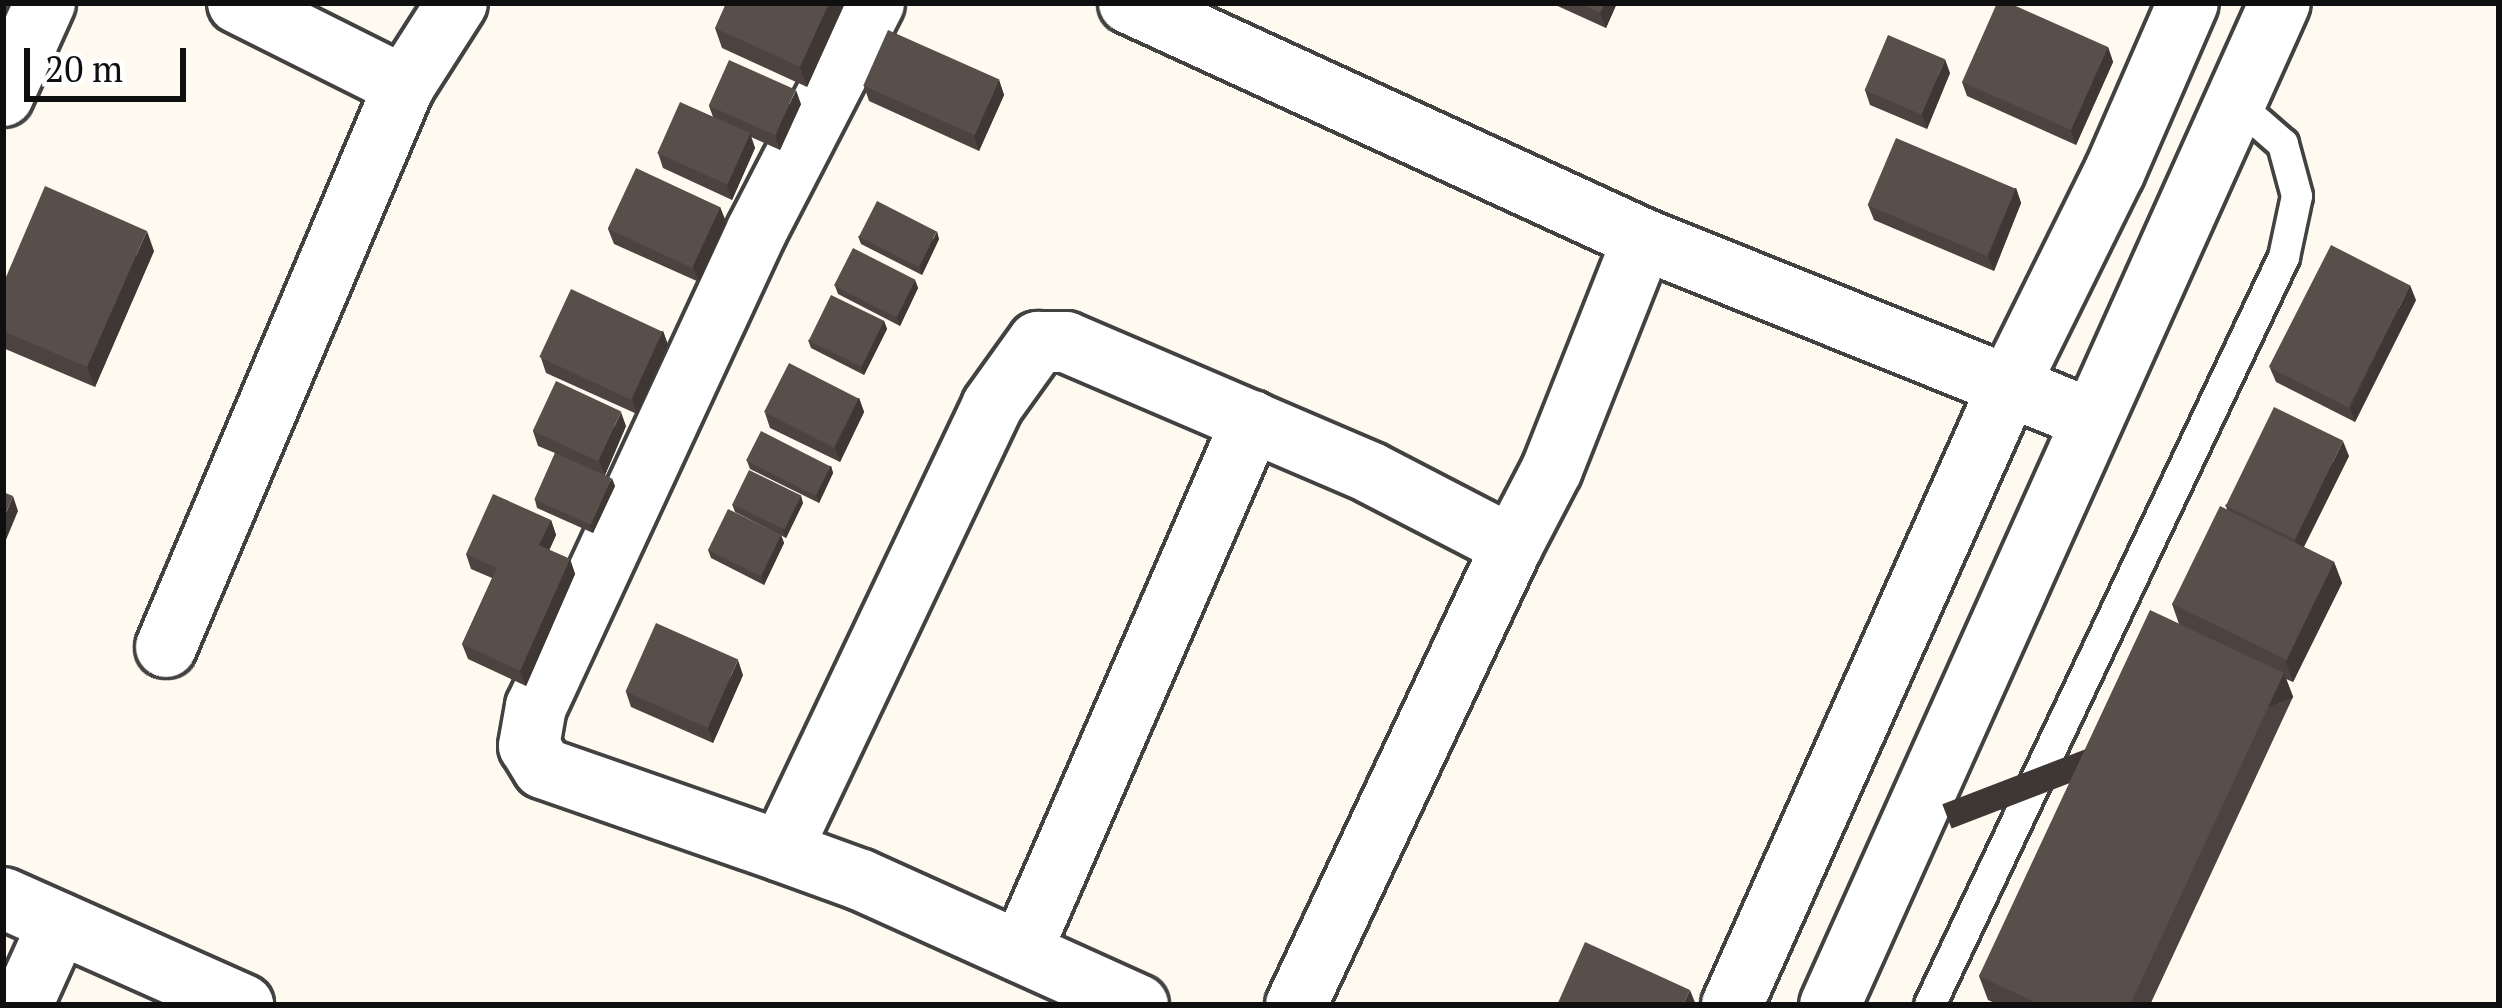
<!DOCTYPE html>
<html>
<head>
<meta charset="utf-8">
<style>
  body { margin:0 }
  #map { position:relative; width:2502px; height:1008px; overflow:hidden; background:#fffaf0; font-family:"PT Serif",serif }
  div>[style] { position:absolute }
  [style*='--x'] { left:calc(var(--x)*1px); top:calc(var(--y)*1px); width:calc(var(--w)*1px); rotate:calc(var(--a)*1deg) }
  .roads { filter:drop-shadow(3px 0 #424242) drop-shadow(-3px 0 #424242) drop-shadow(0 3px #424242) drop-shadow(0 -3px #424242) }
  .service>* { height:30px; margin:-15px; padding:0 15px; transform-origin:15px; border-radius:15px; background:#fff }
  .minor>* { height:60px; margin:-30px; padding:0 30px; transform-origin:30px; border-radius:30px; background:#fff }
  .wall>* { inset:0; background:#4c4340 }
  .shaded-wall>* { inset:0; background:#3e3734; transform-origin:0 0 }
  .building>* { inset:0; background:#584e4a; transform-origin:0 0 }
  span { translate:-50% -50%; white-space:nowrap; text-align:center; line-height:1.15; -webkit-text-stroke:12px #fff; paint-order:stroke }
  .frame { position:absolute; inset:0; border:6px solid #0f0f0f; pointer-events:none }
  .scale { position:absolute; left:24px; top:48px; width:162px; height:54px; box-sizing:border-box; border:6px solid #0f0f0f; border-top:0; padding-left:15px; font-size:36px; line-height:42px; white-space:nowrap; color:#0f0f0f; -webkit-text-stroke:9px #fff; paint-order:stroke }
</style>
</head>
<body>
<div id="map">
  <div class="roads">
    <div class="service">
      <i style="--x:1930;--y:1005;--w:828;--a:-64.67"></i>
      <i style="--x:2284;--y:257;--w:62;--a:-78"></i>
      <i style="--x:2297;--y:196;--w:54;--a:-105.1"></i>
      <i style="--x:2283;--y:144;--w:62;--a:-138.9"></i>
    </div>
    <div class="minor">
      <i style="--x:238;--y:3;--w:186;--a:26.6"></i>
      <i style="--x:404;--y:86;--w:98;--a:-57.4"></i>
      <i style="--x:1129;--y:3;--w:566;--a:24.66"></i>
      <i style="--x:1643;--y:239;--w:483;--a:21.9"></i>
      <i style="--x:3;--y:96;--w:102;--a:-65.7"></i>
      <i style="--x:166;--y:647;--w:609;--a:-67.01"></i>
      <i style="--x:781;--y:851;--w:252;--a:-160.8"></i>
      <i style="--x:543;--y:768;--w:26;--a:-122"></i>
      <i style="--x:529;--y:746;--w:40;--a:-80"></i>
      <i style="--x:536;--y:707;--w:526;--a:-65.14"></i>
      <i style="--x:757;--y:230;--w:255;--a:-62.7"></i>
      <i style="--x:3;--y:898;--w:263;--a:24"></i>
      <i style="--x:1021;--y:952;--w:579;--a:-66.49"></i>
      <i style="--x:22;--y:1005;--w:90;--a:-65.7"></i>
      <i style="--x:1138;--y:1005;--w:304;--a:-155.7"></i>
      <i style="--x:861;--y:880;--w:85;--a:-160.1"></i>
      <i style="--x:781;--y:851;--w:492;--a:-64.6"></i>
      <i style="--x:992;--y:406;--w:79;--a:-54.3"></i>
      <i style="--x:1038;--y:342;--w:28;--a:0"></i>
      <i style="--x:1066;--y:342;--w:332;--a:23.2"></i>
      <i style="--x:1371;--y:473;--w:159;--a:27.4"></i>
      <i style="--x:1512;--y:546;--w:87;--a:-62.5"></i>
      <i style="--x:1552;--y:469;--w:247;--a:-68.4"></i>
      <i style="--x:1296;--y:1005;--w:507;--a:-64.8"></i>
      <i style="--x:1732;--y:1005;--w:681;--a:-65.92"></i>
      <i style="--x:2010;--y:383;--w:234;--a:-63.7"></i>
      <i style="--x:2114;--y:173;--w:185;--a:-66.5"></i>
      <i style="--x:1830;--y:1005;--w:1098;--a:-65.82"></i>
    </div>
  </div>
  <div class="wall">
    <i style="clip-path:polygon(845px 3px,807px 87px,722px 48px,715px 28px)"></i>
    <i style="clip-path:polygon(1551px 3px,1617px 3px,1606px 28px)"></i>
    <i style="clip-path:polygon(2108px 47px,2113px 62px,2076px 145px,1967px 96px,1962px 82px)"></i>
    <i style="clip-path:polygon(1950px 73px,1927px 129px,1870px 105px,1865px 90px)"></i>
    <i style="clip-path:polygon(999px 80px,1004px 95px,979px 151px,869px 101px,864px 86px)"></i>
    <i style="clip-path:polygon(801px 104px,780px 150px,751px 137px,755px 148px,732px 200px,663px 168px,658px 153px,713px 117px,709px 106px)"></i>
    <i style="clip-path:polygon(2016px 188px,2021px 203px,1994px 271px,1874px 220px,1868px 205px)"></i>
    <i style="clip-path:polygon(720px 207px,726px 222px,699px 282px,614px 244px,608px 229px)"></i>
    <i style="clip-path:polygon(858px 236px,939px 239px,922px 275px,861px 244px)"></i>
    <i style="clip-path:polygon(154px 251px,95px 387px,3px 348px,3px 284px)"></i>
    <i style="clip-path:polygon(915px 280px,918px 288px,900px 326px,838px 294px,835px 286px)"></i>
    <i style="clip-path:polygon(2416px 300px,2355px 422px,2276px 382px,2270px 368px)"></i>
    <i style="clip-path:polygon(884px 321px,887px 329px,864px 375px,811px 348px,808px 340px)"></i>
    <i style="clip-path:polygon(663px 331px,668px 345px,637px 414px,546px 373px,541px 358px)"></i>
    <i style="clip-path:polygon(859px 398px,864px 412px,840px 462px,770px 428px,765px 413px)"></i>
    <i style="clip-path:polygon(626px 426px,605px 475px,615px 486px,593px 533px,537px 508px,535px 500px,555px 453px,538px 446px,533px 431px)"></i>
    <i style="clip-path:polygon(2349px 456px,2304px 547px,2334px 562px,2342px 583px,2293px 682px,2286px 679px,2293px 697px,2150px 1005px,1999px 1005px,1988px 1000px,1979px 976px,2179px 624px,2172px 604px,2227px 509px,2225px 505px)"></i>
    <i style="clip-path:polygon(747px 461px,831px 466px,833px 473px,819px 503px,750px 469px)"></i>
    <i style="clip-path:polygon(803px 503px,786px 538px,735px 512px,732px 504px)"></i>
    <i style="clip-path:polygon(551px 520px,556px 535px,549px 550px,570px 559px,575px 574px,526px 686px,468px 659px,462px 644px,492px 578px,471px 569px,466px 554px)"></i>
    <i style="clip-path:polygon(781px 535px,784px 543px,764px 585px,711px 558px,708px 550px)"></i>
    <i style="clip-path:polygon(743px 675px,713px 743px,631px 707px,626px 692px)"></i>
  </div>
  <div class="shaded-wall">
    <i style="clip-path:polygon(829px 3px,845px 3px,807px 87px,800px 67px)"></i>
    <i style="clip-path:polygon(1605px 3px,1617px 3px,1606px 28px,1600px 13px)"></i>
    <i style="clip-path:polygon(2108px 47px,2113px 62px,2076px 145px,2071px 130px)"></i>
    <i style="clip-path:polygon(1945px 59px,1950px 73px,1927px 129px,1922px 114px)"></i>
    <i style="clip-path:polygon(999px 80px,1004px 95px,979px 151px,974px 136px)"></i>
    <i style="clip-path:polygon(796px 90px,801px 104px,780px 150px,775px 135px)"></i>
    <i style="clip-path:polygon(750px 133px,755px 148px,732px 200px,727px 185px)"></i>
    <i style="clip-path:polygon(2016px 188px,2021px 203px,1994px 271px,1988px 256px)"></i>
    <i style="clip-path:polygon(720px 207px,726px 222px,699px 282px,693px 267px)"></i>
    <i style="clip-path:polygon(147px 231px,154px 251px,95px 387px,87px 367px)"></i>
    <i style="clip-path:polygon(937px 231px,939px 239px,922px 275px,920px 267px)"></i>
    <i style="clip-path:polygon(915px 280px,918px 288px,900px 326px,897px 318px)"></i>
    <i style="clip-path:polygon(2410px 285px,2416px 300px,2355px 422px,2350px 408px)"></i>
    <i style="clip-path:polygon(884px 321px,887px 329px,864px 375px,861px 367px)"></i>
    <i style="clip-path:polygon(663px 331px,668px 345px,637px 414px,632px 399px)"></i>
    <i style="clip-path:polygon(859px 398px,864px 412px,840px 462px,835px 448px)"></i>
    <i style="clip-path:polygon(621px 412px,626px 426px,605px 475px,599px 460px)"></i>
    <i style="clip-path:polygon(2343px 441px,2349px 456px,2300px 554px,2295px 540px)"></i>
    <i style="clip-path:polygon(831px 466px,833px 473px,819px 503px,816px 495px)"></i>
    <i style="clip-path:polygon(612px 478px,615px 486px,593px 533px,590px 525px)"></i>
    <i style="clip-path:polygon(801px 495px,803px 503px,786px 538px,783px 530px)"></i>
    <i style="clip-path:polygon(13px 496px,18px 511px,3px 547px,3px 520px)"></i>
    <i style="clip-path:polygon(551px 520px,556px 535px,545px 560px,539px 545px)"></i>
    <i style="clip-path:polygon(781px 535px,784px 543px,764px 585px,761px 577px)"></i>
    <i style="clip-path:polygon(570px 559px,575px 574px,526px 686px,520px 671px)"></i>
    <i style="clip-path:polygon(2334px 562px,2342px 583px,2293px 682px,2286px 662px)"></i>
    <i style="clip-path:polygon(738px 660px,743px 675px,713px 743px,708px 728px)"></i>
    <i style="left:2284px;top:673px;width:26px;height:366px;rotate:69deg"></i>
    <i style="clip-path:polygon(1690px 990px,1696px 1005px,1683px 1005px)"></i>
  </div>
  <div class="building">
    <i style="clip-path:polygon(726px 3px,829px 3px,800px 67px,715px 28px)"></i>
    <i style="clip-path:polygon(1578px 3px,1605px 3px,1600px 13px)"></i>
    <i style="clip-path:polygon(1997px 3px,2009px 3px,2108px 47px,2071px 130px,1962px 82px)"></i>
    <i style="left:888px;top:30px;width:122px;height:61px;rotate:24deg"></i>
    <i style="left:1888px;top:35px;width:62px;height:60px;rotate:23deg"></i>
    <i style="left:729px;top:60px;width:73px;height:50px;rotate:24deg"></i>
    <i style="left:680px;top:102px;width:77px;height:56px;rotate:24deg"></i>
    <i style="left:1896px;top:138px;width:130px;height:73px;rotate:23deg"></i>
    <i style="left:636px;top:168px;width:93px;height:67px;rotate:25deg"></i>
    <i style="clip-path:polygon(45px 186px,147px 231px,87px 367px,3px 331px,3px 284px)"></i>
    <i style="left:877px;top:201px;width:67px;height:40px;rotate:27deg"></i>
    <i style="left:2331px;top:245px;width:89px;height:137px;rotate:27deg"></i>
    <i style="left:853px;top:248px;width:70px;height:42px;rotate:27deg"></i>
    <i style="left:571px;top:289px;width:101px;height:75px;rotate:25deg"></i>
    <i style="left:831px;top:295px;width:59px;height:51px;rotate:26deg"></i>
    <i style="left:789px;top:363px;width:78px;height:55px;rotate:27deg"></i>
    <i style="left:556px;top:381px;width:72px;height:55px;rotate:25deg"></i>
    <i style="left:2274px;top:407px;width:77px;height:110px;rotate:26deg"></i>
    <i style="left:761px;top:431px;width:78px;height:33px;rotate:27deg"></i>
    <i style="left:555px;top:453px;width:62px;height:51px;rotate:24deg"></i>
    <i style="left:749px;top:470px;width:58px;height:38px;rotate:26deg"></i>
    <i style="clip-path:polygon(3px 492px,13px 496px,3px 520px)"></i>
    <i style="clip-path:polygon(493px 494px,551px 520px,539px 545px,570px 559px,520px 671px,462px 644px,497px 568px,466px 554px)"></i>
    <i style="left:2220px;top:506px;width:127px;height:109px;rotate:26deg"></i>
    <i style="left:728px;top:509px;width:59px;height:46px;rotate:26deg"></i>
    <i style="clip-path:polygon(2150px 610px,2284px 673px,2130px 1005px,2041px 1005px,1979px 976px)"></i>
    <i style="left:656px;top:623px;width:90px;height:75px;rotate:24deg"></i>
    <i style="clip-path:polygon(1585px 942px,1690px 990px,1683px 1005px,1557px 1005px)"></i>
  </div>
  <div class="frame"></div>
  <div class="scale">20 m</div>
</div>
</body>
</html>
